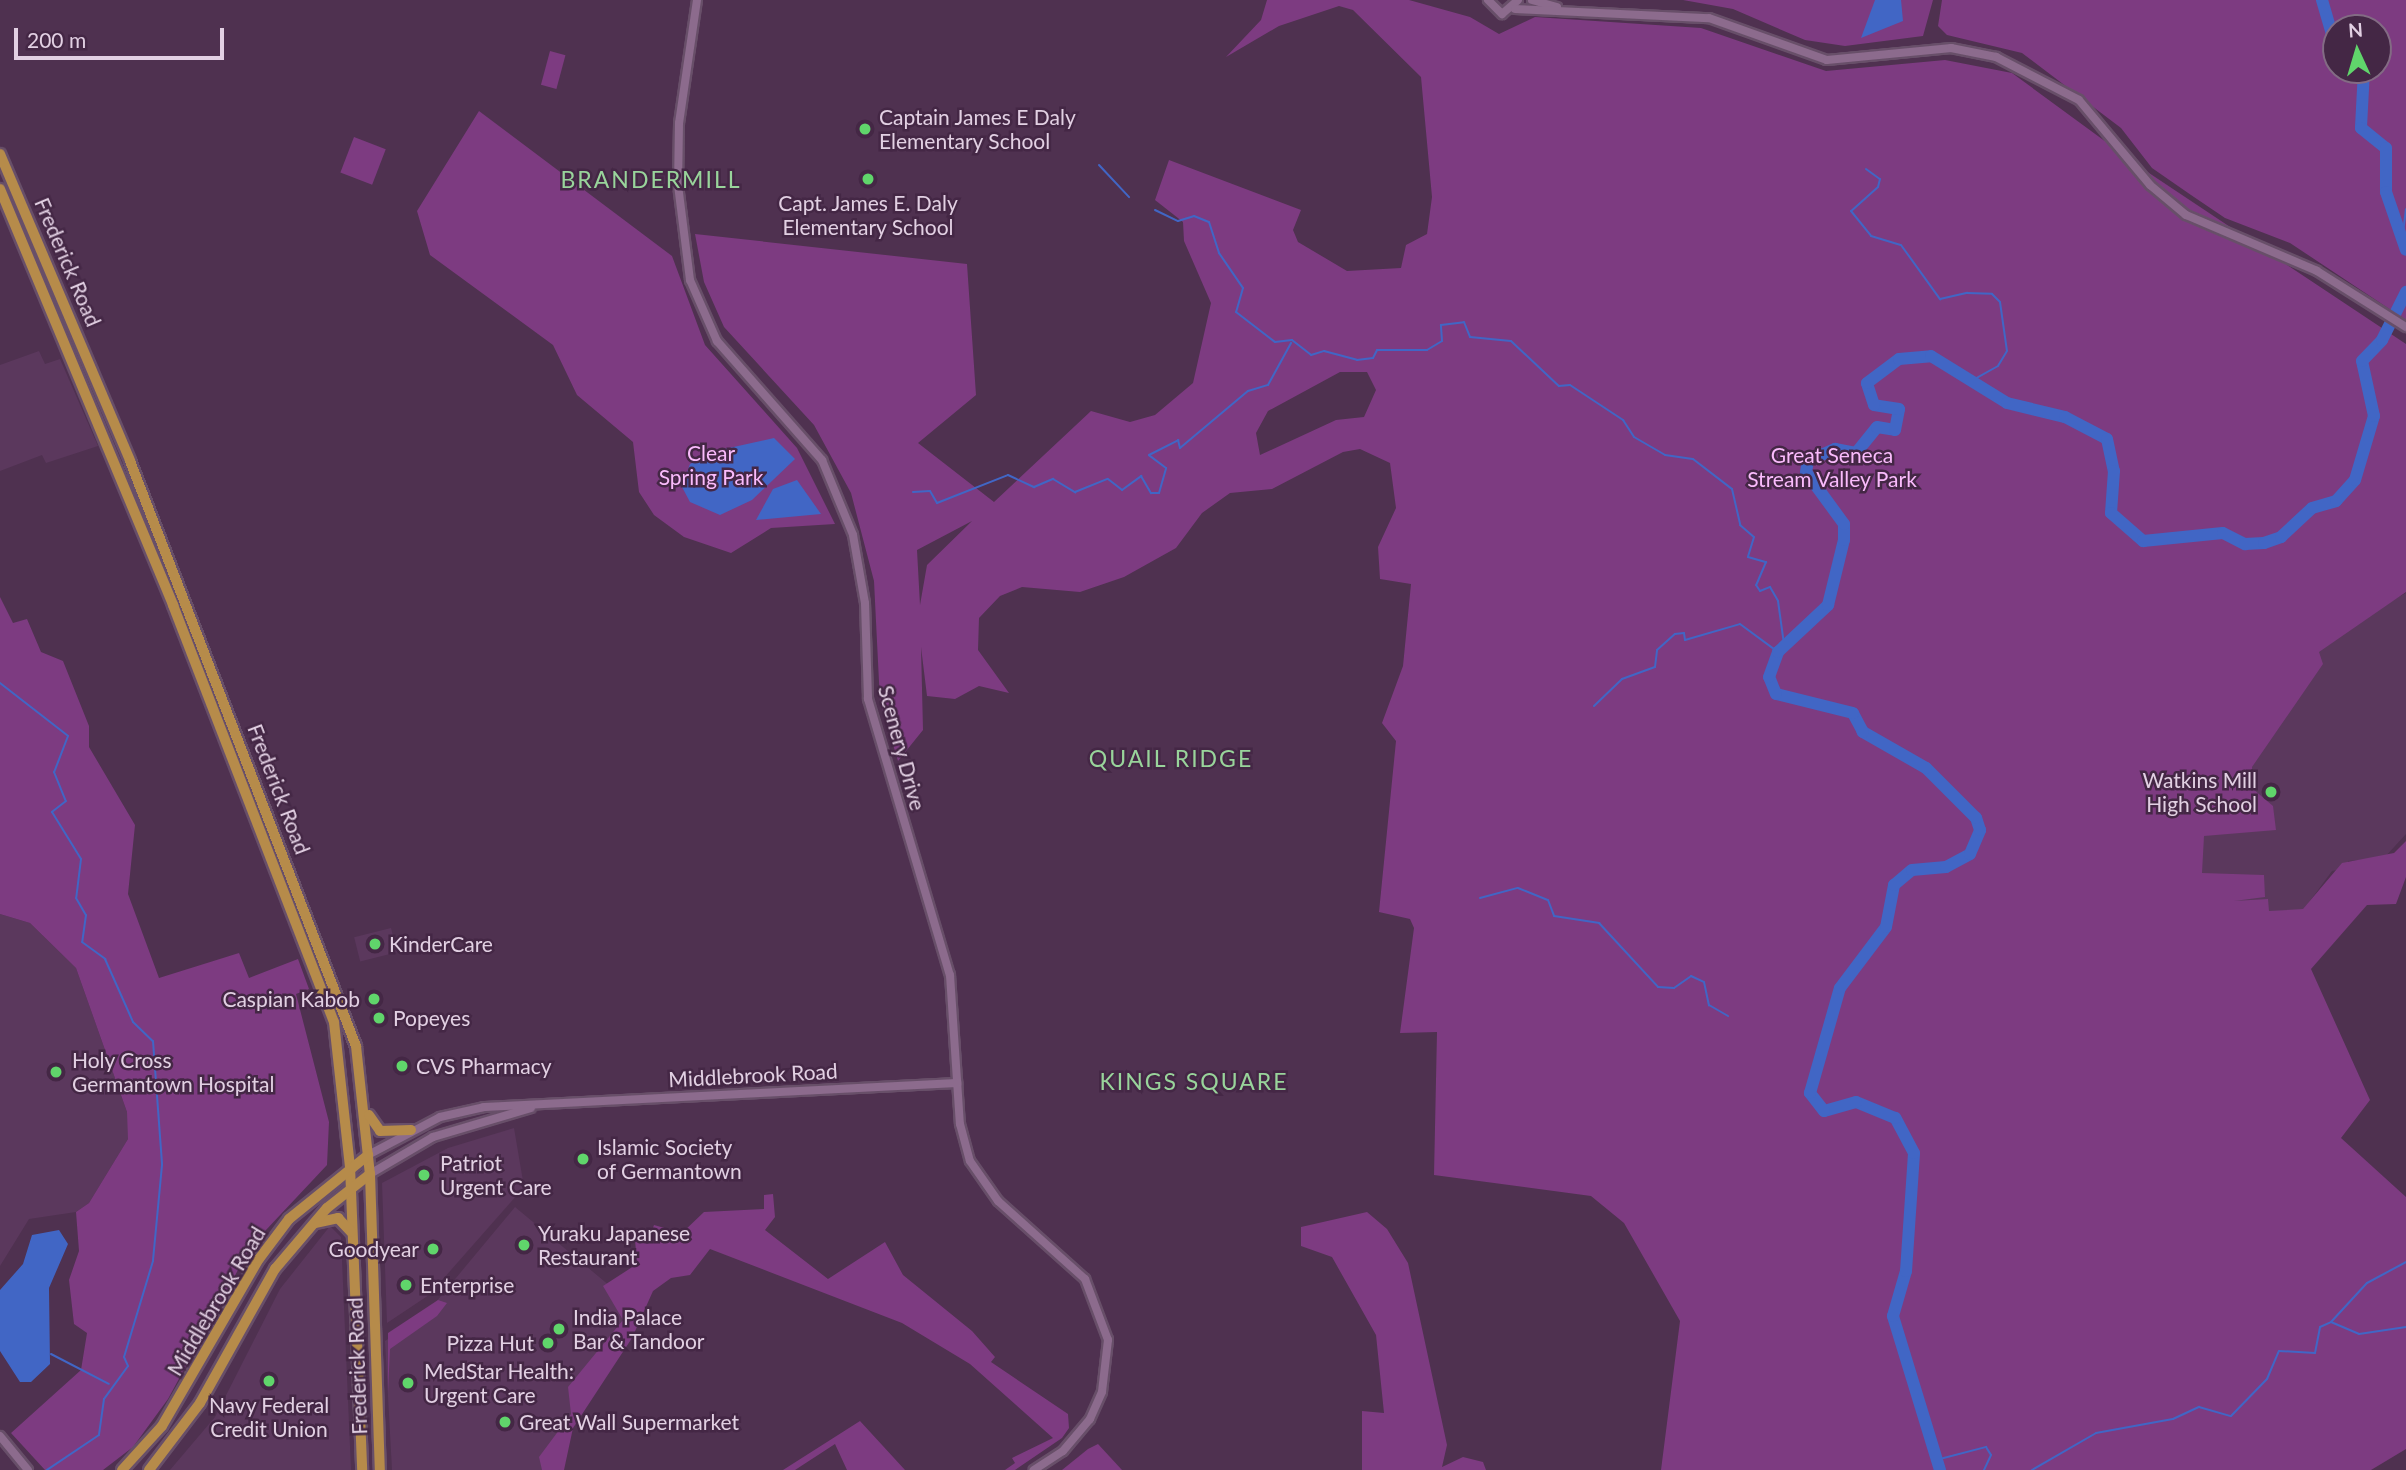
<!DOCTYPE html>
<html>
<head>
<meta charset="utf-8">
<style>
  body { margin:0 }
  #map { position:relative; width:2406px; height:1470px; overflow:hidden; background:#4f3150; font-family:Lato,sans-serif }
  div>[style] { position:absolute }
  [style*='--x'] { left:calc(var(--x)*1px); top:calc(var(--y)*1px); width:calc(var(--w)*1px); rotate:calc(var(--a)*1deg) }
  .built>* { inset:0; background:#5b385d; transform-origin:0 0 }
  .green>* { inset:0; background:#7d3b81; transform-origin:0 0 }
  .water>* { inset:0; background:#4166c5 }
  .stream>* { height:2px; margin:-1px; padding:0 1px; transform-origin:1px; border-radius:1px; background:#4166c5 }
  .river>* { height:12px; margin:-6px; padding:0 6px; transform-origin:6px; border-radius:6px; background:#4166c5 }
  .roads { filter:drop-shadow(2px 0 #684f69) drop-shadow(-2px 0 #684f69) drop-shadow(0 2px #684f69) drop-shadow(0 -2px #684f69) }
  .tertiary>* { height:8px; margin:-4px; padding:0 4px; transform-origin:4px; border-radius:4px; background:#8c6b8d }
  .primary>* { height:10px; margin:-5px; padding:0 5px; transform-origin:5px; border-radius:5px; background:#b68b4a }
  .dots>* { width:19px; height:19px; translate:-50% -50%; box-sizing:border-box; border:4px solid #442745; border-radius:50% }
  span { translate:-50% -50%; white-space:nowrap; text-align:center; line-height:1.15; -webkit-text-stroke:5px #442745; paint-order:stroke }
  .poi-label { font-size:21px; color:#e2d0e3 }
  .left { translate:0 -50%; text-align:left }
  .right { translate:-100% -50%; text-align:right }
  .street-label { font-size:21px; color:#e2d0e3 }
  .park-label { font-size:21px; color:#fabbfc }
  .neighbourhood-label { font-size:23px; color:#99d49b; letter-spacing:2px }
  .north { position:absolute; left:2322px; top:14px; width:70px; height:70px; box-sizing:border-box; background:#442745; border:2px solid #836b84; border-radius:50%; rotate:356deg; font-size:19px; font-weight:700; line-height:28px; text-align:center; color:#e2d0e3 }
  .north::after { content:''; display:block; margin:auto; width:24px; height:32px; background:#60d56b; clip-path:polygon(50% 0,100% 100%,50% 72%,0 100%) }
  .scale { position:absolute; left:14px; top:28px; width:210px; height:32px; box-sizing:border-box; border:4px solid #e2d0e3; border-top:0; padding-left:9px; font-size:21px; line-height:24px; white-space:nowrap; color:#e2d0e3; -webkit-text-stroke:5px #442745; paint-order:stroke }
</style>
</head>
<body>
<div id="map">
  <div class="built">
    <i style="clip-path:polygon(39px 351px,45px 364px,60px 359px,98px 446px,46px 463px,42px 455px,0 471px,0 365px)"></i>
    <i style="clip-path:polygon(2406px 593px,2406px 834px,2384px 858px,2348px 861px,2348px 868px,2332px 871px,2282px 939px,2195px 876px,2107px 751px)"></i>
    <i style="clip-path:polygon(0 914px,30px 923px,76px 968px,128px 1115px,128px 1139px,89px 1203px,76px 1212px,29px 1219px,0 1266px)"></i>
    <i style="left:391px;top:928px;width:25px;height:38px;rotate:76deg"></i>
    <i style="clip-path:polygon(514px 1128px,524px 1187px,429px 1295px,387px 1323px,382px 1183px,448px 1148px)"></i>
    <i style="clip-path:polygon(515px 1207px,640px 1311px,553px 1451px,553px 1470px,392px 1470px,385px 1341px,426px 1314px)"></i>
    <i style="clip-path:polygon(330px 1226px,341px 1237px,351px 1470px,170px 1470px,215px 1417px,280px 1289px)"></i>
  </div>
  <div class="green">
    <i style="clip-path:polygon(evenodd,1267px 0,1409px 0,1470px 17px,1499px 34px,1535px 17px,1701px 28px,1826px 71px,1945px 60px,2012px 73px,2143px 169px,2406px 344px,2406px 592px,2319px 652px,2323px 664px,2252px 767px,2253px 789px,2273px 806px,2276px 830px,2204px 836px,2202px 873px,2264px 875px,2265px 897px,2234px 901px,2268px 899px,2269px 911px,2303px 909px,2342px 863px,2394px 853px,2406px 841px,2406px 877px,2396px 904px,2367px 905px,2311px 969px,2370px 1100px,2341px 1138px,2406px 1197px,2406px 1449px,2371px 1470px,1661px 1470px,1680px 1321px,1624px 1223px,1591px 1196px,1434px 1175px,1437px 1032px,1400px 1033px,1414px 928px,1410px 919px,1379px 912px,1396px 741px,1382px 723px,1403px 666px,1411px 584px,1380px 579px,1378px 547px,1396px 508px,1390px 463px,1360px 449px,1343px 452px,1272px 489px,1230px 493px,1202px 513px,1176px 548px,1124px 577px,1080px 592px,1022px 587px,1000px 596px,979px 618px,978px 650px,1009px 693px,979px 686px,955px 699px,927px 696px,921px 647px,923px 730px,898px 761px,880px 702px,874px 581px,851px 493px,814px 425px,724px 327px,704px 282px,695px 234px,967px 264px,976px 395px,918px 443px,994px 502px,1091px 411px,1130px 422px,1155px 415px,1193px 383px,1211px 303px,1184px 241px,1183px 222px,1155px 200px,1169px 160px,1301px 210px,1293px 230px,1298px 242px,1347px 271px,1401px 268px,1406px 245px,1427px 234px,1432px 197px,1421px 77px,1353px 10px,1339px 6px,1279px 26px,1226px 57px,1261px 20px,1267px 0,1340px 372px,1367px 372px,1376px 390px,1364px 417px,1336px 420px,1260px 455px,1256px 433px,1268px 411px,1340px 372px,1267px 0,972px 521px,927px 565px,920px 605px,917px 550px,972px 521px)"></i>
    <i style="clip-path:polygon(1683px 0,1933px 0,1923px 36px,1845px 46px,1805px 40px,1733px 9px)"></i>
    <i style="clip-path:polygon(evenodd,1942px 0,2406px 0,2406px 320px,2290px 243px,2225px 218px,2191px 195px,2152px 168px,2121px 128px,2022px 53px,1947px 35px,1938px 26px,1942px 0,2336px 28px,2378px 28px,2378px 70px,2336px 70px,2336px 28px)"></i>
    <i style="left:550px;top:51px;width:16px;height:35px;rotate:15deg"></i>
    <i style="clip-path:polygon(479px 111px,672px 256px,705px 345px,797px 448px,835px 524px,771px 528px,731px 553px,684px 537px,654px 515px,639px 492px,633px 442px,577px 395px,553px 345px,430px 255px,417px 211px)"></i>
    <i style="left:354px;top:137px;width:34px;height:38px;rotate:21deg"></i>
    <i style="clip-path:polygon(0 597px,13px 623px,27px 619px,41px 652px,63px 661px,89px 726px,89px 747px,135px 825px,128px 894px,159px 978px,239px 953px,249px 978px,298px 959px,309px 989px,296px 994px,329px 1122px,327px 1165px,251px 1246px,168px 1399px,133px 1447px,103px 1470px,45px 1470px,11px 1433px,81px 1370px,87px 1333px,74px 1324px,69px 1280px,79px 1251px,76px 1212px,89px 1203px,128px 1139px,127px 1112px,76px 968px,30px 923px,0 914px)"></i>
    <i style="clip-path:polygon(773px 1194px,775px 1217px,765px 1230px,828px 1279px,885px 1242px,903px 1275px,972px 1331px,995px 1357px,991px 1362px,1068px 1414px,1069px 1428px,1062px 1438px,1015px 1470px,1005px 1470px,1015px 1463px,1012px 1458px,1053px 1438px,970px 1364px,902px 1323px,710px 1249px,690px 1275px,671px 1278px,653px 1291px,632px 1338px,573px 1428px,564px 1470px,542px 1470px,539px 1457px,571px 1414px,568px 1387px,623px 1320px,603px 1286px,637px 1264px,635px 1240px,650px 1236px,654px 1225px,682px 1233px,704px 1212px,764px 1209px,764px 1195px)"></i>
    <i style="clip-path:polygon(1367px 1212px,1387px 1229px,1408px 1263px,1447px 1445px,1442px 1467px,1463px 1457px,1483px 1462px,1486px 1470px,1362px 1470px,1362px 1411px,1384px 1413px,1376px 1335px,1332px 1257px,1301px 1246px,1301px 1227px)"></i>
    <i style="clip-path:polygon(438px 1300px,447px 1303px,437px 1316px,390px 1349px,388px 1393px,388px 1333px)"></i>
    <i style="clip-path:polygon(860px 1421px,905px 1470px,847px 1470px,835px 1444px,795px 1470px,783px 1470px)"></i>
    <i style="clip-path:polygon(1098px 1444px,1122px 1470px,1062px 1470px,1088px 1449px)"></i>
  </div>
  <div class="water">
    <i style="clip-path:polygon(1875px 0,1901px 0,1903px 21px,1861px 38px)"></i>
    <i style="clip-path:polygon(774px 438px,795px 459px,752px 500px,720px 515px,690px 502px,682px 487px,690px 464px,720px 450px)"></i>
    <i style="clip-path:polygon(797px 480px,821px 514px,756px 520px,773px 489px)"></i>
    <i style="clip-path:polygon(59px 1230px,68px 1244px,49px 1288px,50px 1364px,31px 1382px,20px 1382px,0 1351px,0 1290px,23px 1264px,32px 1235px)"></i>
  </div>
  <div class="stream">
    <i style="--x:1099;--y:165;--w:44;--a:46.8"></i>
    <i style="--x:1866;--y:169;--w:17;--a:36"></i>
    <i style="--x:1880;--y:179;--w:8;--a:104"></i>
    <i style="--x:1878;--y:187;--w:36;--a:138"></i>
    <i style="--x:1851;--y:211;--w:32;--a:51"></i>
    <i style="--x:1871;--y:236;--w:31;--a:17"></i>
    <i style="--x:1901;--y:245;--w:67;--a:54.2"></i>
    <i style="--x:1940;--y:299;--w:28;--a:-13"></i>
    <i style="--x:1967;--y:293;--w:25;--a:2"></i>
    <i style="--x:1992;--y:294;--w:11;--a:45"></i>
    <i style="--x:2000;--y:302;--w:49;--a:81.9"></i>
    <i style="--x:2007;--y:351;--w:17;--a:121"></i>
    <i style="--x:1998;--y:366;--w:31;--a:151"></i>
    <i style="--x:1155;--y:210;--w:25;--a:26"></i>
    <i style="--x:1178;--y:221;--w:17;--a:-17"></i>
    <i style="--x:1194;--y:216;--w:16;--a:22"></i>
    <i style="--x:1209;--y:222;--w:33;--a:72"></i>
    <i style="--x:1219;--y:253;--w:42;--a:55.6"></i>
    <i style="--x:1243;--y:288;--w:25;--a:106"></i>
    <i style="--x:1236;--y:312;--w:49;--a:37.6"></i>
    <i style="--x:1275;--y:342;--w:17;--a:-7"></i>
    <i style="--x:1292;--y:340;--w:24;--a:38"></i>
    <i style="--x:1311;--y:355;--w:14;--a:-17"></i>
    <i style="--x:1324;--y:351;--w:34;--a:15"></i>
    <i style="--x:1357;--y:360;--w:16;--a:-7"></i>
    <i style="--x:1373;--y:358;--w:9;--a:-63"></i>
    <i style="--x:1377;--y:350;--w:50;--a:0"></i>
    <i style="--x:1427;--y:350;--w:17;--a:-31"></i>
    <i style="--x:1442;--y:341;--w:16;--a:-94"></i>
    <i style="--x:1441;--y:325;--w:23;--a:-7"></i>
    <i style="--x:1464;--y:322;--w:16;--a:68"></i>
    <i style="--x:1470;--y:337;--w:41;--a:5.6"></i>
    <i style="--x:1511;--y:341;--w:66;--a:43.2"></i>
    <i style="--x:1559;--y:386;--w:11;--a:-5"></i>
    <i style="--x:1570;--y:385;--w:64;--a:33.4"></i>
    <i style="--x:1623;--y:420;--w:20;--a:57"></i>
    <i style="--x:1634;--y:437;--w:36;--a:30"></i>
    <i style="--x:1665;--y:455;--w:28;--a:8"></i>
    <i style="--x:1693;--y:459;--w:49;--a:37.6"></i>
    <i style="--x:1732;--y:489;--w:37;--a:77"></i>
    <i style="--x:1740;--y:525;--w:18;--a:41"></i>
    <i style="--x:1754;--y:537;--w:21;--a:107"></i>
    <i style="--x:1748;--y:557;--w:19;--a:16"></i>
    <i style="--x:1766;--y:562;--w:25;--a:113"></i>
    <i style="--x:1756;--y:585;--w:7;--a:56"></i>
    <i style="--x:1760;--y:591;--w:11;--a:-22"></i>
    <i style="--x:1770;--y:587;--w:16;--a:60"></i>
    <i style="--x:1778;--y:601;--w:43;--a:82.1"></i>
    <i style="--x:2402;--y:241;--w:32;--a:-83"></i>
    <i style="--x:913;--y:492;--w:17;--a:-3"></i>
    <i style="--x:930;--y:491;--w:14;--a:60"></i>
    <i style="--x:937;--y:503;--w:76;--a:-21.5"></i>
    <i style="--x:1008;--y:475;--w:29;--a:25"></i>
    <i style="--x:1034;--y:487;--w:21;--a:-23"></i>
    <i style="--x:1053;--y:479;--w:26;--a:31"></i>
    <i style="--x:1075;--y:492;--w:35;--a:-22"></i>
    <i style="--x:1108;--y:479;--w:18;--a:38"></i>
    <i style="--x:1122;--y:490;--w:24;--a:-36"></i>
    <i style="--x:1141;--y:476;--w:20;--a:60"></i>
    <i style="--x:1151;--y:493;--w:8;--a:0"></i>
    <i style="--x:1159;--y:493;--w:26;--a:-74"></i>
    <i style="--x:1166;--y:468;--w:21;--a:-143"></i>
    <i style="--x:1149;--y:455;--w:33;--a:-27"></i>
    <i style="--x:1178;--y:440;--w:8;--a:76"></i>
    <i style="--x:1180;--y:448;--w:89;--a:-40"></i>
    <i style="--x:1248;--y:391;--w:21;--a:-17"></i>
    <i style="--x:1268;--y:385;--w:48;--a:-61.3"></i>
    <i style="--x:0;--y:683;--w:86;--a:37.9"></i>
    <i style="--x:68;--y:736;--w:39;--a:111"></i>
    <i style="--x:54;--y:772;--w:31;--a:68"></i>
    <i style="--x:66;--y:801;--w:18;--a:142"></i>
    <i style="--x:52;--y:812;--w:55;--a:58.3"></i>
    <i style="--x:81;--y:859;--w:39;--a:97"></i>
    <i style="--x:76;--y:898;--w:20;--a:60"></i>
    <i style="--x:86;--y:915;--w:27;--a:98"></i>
    <i style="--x:82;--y:942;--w:29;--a:36"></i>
    <i style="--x:105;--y:959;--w:69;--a:66"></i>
    <i style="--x:133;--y:1022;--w:28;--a:44"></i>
    <i style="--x:153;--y:1041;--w:124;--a:85.8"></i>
    <i style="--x:162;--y:1165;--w:96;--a:95.4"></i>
    <i style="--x:153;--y:1261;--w:100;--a:106.8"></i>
    <i style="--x:124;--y:1357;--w:10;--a:66"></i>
    <i style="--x:128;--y:1366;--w:41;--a:126"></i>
    <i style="--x:104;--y:1399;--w:36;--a:98"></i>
    <i style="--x:99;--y:1435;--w:63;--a:146.1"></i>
    <i style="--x:1594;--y:706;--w:39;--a:-44"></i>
    <i style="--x:1622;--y:679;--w:35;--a:-20"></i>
    <i style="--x:1655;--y:667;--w:17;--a:-83"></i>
    <i style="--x:1657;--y:650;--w:24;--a:-42"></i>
    <i style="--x:1675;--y:634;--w:9;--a:-6"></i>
    <i style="--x:1684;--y:633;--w:7;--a:82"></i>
    <i style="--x:1685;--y:640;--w:57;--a:-16.2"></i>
    <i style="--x:1740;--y:624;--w:47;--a:36.4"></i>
    <i style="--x:1480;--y:898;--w:39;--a:-15"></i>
    <i style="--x:1518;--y:888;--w:32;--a:22"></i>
    <i style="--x:1548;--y:900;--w:17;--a:69"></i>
    <i style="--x:1554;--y:916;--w:46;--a:8.8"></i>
    <i style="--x:1599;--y:923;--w:87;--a:47.3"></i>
    <i style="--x:1658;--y:987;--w:16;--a:4"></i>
    <i style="--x:1674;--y:988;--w:21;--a:-35"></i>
    <i style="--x:1691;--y:976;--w:14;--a:25"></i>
    <i style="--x:1704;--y:982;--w:24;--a:78"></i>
    <i style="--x:1709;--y:1005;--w:22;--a:30"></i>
    <i style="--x:2331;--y:1322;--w:53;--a:-47.3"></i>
    <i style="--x:2367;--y:1283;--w:44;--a:-28.3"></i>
    <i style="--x:51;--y:1354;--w:65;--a:27.3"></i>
    <i style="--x:1936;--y:1460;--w:52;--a:-14.6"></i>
    <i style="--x:1986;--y:1447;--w:9;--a:58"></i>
    <i style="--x:1991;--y:1455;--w:17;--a:115"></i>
    <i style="--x:2032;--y:1470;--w:74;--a:-30"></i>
    <i style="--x:2096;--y:1433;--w:78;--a:-10.3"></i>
    <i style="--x:2173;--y:1419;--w:29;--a:-25"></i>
    <i style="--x:2199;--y:1407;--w:33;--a:16"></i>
    <i style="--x:2231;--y:1416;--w:52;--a:-45.8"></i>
    <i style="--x:2267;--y:1379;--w:30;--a:-67"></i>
    <i style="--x:2279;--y:1351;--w:36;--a:3"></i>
    <i style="--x:2315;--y:1353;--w:26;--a:-79"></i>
    <i style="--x:2320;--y:1327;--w:12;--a:-24"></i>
    <i style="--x:2331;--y:1322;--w:30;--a:23"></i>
    <i style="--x:2359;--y:1334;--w:48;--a:-8.5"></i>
  </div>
  <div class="river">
    <i style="--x:2322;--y:0;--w:50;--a:73.7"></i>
    <i style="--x:2364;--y:70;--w:58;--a:93"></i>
    <i style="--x:2361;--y:128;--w:32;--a:39"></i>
    <i style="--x:2386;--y:148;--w:44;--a:90"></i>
    <i style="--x:2386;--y:192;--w:61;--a:71"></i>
    <i style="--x:1940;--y:1470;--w:161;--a:-107"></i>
    <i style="--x:1893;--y:1316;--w:47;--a:-73.9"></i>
    <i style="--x:1906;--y:1271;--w:118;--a:-86.1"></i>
    <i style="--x:1914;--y:1153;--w:40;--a:-118"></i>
    <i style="--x:1895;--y:1118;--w:42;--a:-157.7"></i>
    <i style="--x:1856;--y:1102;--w:33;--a:164"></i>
    <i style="--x:1824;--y:1111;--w:23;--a:-128"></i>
    <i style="--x:1810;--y:1093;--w:109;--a:-74.1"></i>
    <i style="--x:1840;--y:988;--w:76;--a:-53"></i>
    <i style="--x:1886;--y:927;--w:43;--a:-79.2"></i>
    <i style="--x:1894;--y:885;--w:23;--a:-40"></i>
    <i style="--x:1912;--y:870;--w:34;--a:-5"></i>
    <i style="--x:1946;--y:867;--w:27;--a:-28"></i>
    <i style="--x:1970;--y:854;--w:26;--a:-67"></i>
    <i style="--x:1980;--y:830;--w:13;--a:-108"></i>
    <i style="--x:1976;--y:818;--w:71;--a:-135"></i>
    <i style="--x:1926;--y:768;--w:73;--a:-150.3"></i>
    <i style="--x:1863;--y:732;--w:21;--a:-118"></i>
    <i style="--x:1853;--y:713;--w:79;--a:-166.1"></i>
    <i style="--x:1776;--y:694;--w:18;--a:-112"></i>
    <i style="--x:1769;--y:677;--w:27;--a:-70"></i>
    <i style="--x:1778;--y:652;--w:69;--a:-43.2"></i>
    <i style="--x:1828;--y:605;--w:67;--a:-76.2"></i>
    <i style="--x:1844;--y:540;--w:16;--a:-90"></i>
    <i style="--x:1844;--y:524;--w:64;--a:-126.2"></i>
    <i style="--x:1806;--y:472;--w:11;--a:-80"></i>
    <i style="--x:1808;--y:461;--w:30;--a:-24"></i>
    <i style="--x:1835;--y:449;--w:21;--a:11"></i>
    <i style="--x:1856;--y:453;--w:33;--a:-51"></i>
    <i style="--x:1877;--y:427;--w:18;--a:9"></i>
    <i style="--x:1895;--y:430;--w:21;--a:-79"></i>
    <i style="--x:1899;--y:409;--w:25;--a:-171"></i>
    <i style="--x:1874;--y:405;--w:23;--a:-108"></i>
    <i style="--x:1867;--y:383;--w:40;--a:-37"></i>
    <i style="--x:1899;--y:359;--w:32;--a:-5"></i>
    <i style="--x:1931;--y:356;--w:89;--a:31.7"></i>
    <i style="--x:2007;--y:403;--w:60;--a:13.6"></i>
    <i style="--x:2065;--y:417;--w:47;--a:27.6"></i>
    <i style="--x:2107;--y:439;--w:33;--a:78"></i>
    <i style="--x:2114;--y:471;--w:42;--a:94.1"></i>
    <i style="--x:2111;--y:513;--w:43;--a:41.2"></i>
    <i style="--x:2143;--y:541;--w:80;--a:-5.7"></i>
    <i style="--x:2223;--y:533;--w:25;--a:27"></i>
    <i style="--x:2245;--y:544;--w:19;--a:-3"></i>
    <i style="--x:2264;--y:543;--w:18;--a:-19"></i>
    <i style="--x:2281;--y:537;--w:42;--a:-43.1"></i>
    <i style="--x:2312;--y:508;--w:25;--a:-16"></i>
    <i style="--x:2336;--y:501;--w:28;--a:-48"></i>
    <i style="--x:2355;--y:480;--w:67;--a:-73.5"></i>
    <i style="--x:2374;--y:416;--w:56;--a:-102.3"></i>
    <i style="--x:2362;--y:361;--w:29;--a:-46"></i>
    <i style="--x:2382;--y:340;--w:54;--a:-63.4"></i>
  </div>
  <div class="roads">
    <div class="tertiary">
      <i style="--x:697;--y:0;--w:124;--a:98.3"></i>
      <i style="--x:679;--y:123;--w:62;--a:90.9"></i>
      <i style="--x:678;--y:185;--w:96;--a:82.8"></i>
      <i style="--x:690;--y:280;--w:67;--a:66.1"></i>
      <i style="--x:717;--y:341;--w:159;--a:48.6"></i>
      <i style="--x:822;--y:460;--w:81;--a:67.5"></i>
      <i style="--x:853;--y:535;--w:69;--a:80"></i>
      <i style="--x:865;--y:603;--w:96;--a:88.2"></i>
      <i style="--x:868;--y:699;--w:288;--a:73.5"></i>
      <i style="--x:950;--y:975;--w:149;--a:86.2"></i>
      <i style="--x:960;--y:1124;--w:38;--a:75"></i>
      <i style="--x:970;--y:1161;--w:49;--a:55"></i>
      <i style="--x:998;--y:1201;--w:117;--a:41.9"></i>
      <i style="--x:1085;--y:1279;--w:65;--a:69.3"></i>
      <i style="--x:1108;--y:1340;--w:52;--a:96.6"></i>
      <i style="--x:1102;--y:1392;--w:30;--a:114"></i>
      <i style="--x:1090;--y:1419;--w:42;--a:130.2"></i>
      <i style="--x:1063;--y:1451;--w:35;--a:147"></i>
      <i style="--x:1488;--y:0;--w:20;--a:45"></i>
      <i style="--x:1502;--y:14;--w:21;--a:-41"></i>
      <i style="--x:1532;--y:0;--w:26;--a:16"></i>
      <i style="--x:1515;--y:9;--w:194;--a:2.7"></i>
      <i style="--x:1709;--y:18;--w:125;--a:19.6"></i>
      <i style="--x:1827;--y:60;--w:125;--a:-5.5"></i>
      <i style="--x:1951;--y:48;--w:46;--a:11.3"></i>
      <i style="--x:1996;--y:57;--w:93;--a:27.4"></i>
      <i style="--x:2079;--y:100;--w:111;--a:50.1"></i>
      <i style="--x:2150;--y:185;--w:47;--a:39.8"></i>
      <i style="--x:2186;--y:215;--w:142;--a:23.1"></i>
      <i style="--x:2317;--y:271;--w:105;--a:32.2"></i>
      <i style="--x:368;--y:1155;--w:81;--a:-27.8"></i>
      <i style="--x:440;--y:1117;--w:45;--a:-12.8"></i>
      <i style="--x:484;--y:1107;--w:474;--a:-2.9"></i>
      <i style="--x:370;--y:1174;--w:73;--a:-30.4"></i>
      <i style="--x:433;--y:1137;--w:102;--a:-16.5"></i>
      <i style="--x:0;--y:1436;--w:44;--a:50.5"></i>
    </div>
    <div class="primary">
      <i style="--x:0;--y:154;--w:333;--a:67"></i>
      <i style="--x:130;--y:461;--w:627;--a:68.88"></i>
      <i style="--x:356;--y:1046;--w:129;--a:83.8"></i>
      <i style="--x:370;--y:1174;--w:296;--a:88.1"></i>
      <i style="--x:0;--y:189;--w:451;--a:67.4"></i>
      <i style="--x:173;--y:605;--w:447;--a:68.9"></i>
      <i style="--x:334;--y:1022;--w:145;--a:83.7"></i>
      <i style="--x:350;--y:1166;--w:304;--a:87.7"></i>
      <i style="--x:369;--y:1115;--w:19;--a:55"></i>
      <i style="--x:380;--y:1131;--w:31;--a:-2"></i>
      <i style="--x:315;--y:1223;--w:24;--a:-12"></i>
      <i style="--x:338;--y:1218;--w:19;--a:47"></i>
      <i style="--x:122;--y:1470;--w:59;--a:-47.7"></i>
      <i style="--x:162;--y:1426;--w:193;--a:-59.9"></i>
      <i style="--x:259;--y:1259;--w:50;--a:-53.1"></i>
      <i style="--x:289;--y:1219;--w:102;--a:-39"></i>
      <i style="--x:149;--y:1470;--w:84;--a:-52.7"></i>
      <i style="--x:200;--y:1403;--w:154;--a:-60.8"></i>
      <i style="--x:275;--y:1269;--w:80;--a:-49.6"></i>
      <i style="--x:327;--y:1208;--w:55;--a:-38.3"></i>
    </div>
  </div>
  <div class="dots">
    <i style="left:865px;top:129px;background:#60d56b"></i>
    <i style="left:868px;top:179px;background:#60d56b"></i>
    <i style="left:2271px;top:792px;background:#60d56b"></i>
    <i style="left:375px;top:944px;background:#60d56b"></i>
    <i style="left:374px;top:999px;background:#60d56b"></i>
    <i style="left:379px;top:1018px;background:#60d56b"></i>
    <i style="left:402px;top:1066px;background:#60d56b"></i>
    <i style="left:56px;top:1072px;background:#60d56b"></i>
    <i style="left:583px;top:1159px;background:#60d56b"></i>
    <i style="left:424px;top:1175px;background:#60d56b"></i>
    <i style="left:524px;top:1245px;background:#60d56b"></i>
    <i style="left:433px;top:1249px;background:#60d56b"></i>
    <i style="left:406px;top:1285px;background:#60d56b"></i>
    <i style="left:559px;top:1329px;background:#60d56b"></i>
    <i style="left:548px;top:1343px;background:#60d56b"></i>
    <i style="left:269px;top:1381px;background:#60d56b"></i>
    <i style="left:408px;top:1383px;background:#60d56b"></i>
    <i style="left:505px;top:1422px;background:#60d56b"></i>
  </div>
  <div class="poi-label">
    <span class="left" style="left:879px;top:129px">Captain James E Daly<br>Elementary School</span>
    <span style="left:868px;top:215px">Capt. James E. Daly<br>Elementary School</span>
    <span class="right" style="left:2257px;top:792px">Watkins Mill<br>High School</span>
    <span class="left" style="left:389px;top:944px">KinderCare</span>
    <span class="right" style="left:360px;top:999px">Caspian Kabob</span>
    <span class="left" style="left:393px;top:1018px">Popeyes</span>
    <span class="left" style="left:72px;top:1072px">Holy Cross<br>Germantown Hospital</span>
    <span class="left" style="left:416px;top:1066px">CVS Pharmacy</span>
    <span class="left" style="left:597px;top:1159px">Islamic Society<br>of Germantown</span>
    <span class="left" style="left:440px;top:1175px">Patriot<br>Urgent Care</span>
    <span class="left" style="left:538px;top:1245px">Yuraku Japanese<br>Restaurant</span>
    <span class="right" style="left:419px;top:1249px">Goodyear</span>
    <span class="left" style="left:420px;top:1285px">Enterprise</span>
    <span class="left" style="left:573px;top:1329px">India Palace<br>Bar &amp; Tandoor</span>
    <span class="right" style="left:534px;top:1343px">Pizza Hut</span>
    <span class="left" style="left:424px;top:1383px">MedStar Health:<br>Urgent Care</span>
    <span style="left:269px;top:1417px">Navy Federal<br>Credit Union</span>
    <span class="left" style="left:519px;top:1422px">Great Wall Supermarket</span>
  </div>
  <div class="street-label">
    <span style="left:68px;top:262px;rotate:67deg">Frederick Road</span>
    <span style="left:902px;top:748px;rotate:75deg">Scenery Drive</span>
    <span style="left:279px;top:789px;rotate:69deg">Frederick Road</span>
    <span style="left:753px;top:1075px;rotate:-3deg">Middlebrook Road</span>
    <span style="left:216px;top:1301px;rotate:-59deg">Middlebrook Road</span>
    <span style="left:357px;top:1366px;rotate:-92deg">Frederick Road</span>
  </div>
  <div class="park-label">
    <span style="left:711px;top:465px">Clear<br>Spring Park</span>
    <span style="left:1832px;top:467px">Great Seneca<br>Stream Valley Park</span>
  </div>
  <div class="neighbourhood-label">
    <span style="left:651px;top:179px">BRANDERMILL</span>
    <span style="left:1171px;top:758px">QUAIL RIDGE</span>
    <span style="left:1194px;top:1081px">KINGS SQUARE</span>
  </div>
  <div class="north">N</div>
  <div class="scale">200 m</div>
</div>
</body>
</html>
